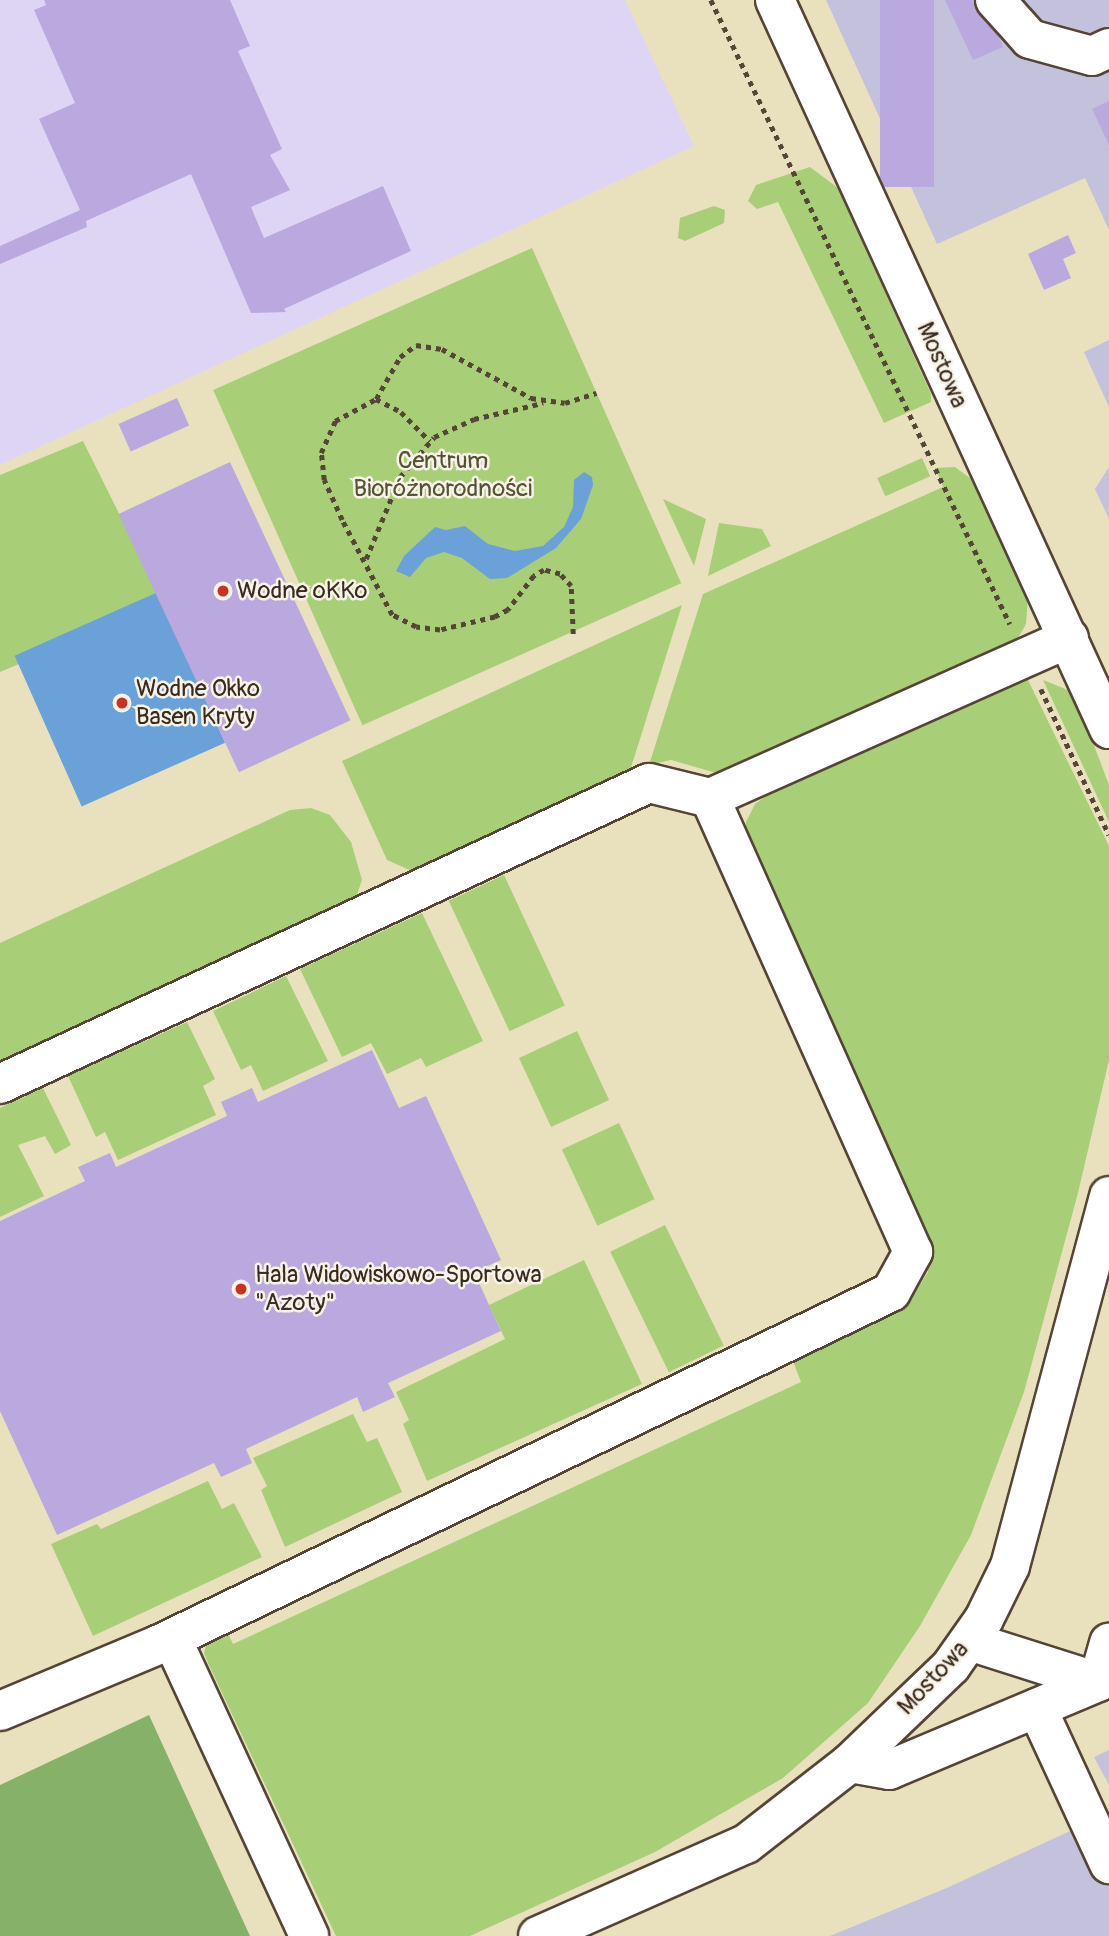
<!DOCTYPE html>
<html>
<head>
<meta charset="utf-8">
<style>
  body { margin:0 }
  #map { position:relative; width:1109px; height:1936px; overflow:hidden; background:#e9e1be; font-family:Pangolin,sans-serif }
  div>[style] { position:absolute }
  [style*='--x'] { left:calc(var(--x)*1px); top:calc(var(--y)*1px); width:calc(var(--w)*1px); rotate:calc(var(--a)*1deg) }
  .built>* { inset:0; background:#ded5f5 }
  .industrial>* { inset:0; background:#c3c1db }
  .green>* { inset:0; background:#a9ce78; transform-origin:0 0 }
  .forest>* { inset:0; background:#86b168 }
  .water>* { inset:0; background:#69a1d8; transform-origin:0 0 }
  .building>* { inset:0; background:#baa9df; transform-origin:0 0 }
  .path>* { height:4.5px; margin-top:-2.25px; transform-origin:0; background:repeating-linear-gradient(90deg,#554536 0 5px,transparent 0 10px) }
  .roads { filter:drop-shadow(2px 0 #554536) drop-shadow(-2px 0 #554536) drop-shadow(0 2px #554536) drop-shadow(0 -2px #554536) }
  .minor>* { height:38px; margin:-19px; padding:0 19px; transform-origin:19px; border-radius:19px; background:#fff }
  .dots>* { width:19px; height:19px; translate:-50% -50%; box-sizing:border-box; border:4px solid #f7f3e8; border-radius:50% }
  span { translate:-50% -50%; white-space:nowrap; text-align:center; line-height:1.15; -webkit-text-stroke:5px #f7f3e8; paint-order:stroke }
  .street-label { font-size:24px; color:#3b2a1e }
  .park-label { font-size:24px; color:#565334 }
  .poi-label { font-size:24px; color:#3b2a1e }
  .left { translate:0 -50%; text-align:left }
</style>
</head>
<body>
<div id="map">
  <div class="built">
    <i style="clip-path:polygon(0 0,625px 0,694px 146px,0 465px)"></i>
  </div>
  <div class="industrial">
    <i style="clip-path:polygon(826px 0,1109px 0,1109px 230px,1085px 178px,937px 244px)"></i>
    <i style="clip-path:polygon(1109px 340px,1109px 407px,1084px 352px)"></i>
    <i style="clip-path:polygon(1109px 467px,1109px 519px,1095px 489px)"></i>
    <i style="clip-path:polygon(1109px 1750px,1109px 1785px,1094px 1757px)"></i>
    <i style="clip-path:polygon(1109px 1813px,1109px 1936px,830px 1936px,949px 1887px)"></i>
  </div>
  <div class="green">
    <i style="clip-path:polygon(810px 167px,838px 188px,931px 394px,931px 402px,884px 423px,778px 202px,757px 209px,748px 201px,756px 185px)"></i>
    <i style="clip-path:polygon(714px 206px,725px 210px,724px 223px,685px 241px,678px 238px,680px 218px)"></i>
    <i style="left:532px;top:248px;width:367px;height:349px;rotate:66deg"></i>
    <i style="clip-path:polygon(83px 441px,158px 592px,17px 659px,19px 664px,0 672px,0 475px)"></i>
    <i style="left:922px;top:458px;width:20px;height:49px;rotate:66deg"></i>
    <i style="clip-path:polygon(955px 467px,974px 481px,1028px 597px,1026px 624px,1015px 643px,723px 775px,671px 760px,649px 765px,703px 594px,943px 487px,935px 468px)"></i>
    <i style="clip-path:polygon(663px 499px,706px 519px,694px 566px)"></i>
    <i style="clip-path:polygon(719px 523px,762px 529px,771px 546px,708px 576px)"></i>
    <i style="clip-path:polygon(682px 605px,629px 774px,414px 872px,387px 860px,342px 761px)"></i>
    <i style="clip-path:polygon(1021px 678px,1027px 678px,1109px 846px,1109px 1060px,1078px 1193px,1024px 1392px,971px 1535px,920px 1626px,868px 1703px,783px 1778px,655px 1852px,470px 1936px,336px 1936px,208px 1663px,204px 1653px,208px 1638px,226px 1629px,233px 1644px,801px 1382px,791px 1356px,910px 1301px,928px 1272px,929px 1254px,745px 832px,746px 822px,755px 804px,774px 791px)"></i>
    <i style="clip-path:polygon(1043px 680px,1068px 690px,1078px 703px,1109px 785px,1109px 822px)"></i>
    <i style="clip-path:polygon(311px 808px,330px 815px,351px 842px,362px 880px,355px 900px,0 1065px,0 943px,290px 810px)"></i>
    <i style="left:504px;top:875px;width:144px;height:61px;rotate:65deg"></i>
    <i style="clip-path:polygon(422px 913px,483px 1041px,426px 1067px,421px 1058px,387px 1074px,371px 1043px,342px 1057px,300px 969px)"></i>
    <i style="clip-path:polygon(286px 976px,328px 1061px,263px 1091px,251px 1065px,241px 1070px,213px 1011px)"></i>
    <i style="clip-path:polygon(187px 1022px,215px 1079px,203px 1086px,216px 1115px,118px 1160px,105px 1132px,96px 1137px,68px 1076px)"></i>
    <i style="left:577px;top:1031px;width:76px;height:64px;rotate:65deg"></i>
    <i style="clip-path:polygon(43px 1088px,71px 1145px,55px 1154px,45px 1136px,18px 1145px,44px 1196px,0 1217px,0 1108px)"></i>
    <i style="left:619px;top:1123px;width:84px;height:63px;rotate:65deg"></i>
    <i style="left:665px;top:1225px;width:134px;height:61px;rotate:64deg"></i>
    <i style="clip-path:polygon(584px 1260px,642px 1384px,427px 1481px,403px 1424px,409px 1420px,396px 1392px,505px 1339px,489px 1305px)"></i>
    <i style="clip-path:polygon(353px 1414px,367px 1442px,377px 1438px,402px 1492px,285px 1547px,261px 1490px,267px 1486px,253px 1458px)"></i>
    <i style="clip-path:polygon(208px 1481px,222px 1509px,234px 1503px,262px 1557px,93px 1636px,51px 1544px,97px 1524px,101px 1529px)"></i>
  </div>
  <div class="forest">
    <i style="clip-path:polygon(149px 1715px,250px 1936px,0 1936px,0 1785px)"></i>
  </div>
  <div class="water">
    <i style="clip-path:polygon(584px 472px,592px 477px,593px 485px,581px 519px,556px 548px,507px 578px,490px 579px,462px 558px,444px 552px,426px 558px,410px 577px,396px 571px,404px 556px,435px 527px,446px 530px,465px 526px,488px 544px,515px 551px,543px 546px,564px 527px,573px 507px,574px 480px)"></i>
    <i style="left:158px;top:592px;width:165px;height:157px;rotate:66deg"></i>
  </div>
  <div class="building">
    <i style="clip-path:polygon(44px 0,230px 0,250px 46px,238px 51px,282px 149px,270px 155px,290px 190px,251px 207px,264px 238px,383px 186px,411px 251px,284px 309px,286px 312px,251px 313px,191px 174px,86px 221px,87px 227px,0 264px,0 246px,80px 210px,39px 119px,75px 103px,34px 10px,46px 5px)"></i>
    <i style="left:880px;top:0;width:54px;height:187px"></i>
    <i style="clip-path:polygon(945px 0,982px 0,1003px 47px,973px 60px)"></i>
    <i style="clip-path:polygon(1109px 101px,1109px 145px,1092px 109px)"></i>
    <i style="clip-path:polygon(1068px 235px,1076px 253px,1063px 259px,1071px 278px,1044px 290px,1028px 254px)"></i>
    <i style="left:177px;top:398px;width:30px;height:64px;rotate:66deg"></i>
    <i style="left:230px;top:462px;width:285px;height:123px;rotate:65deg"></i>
    <i style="clip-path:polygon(372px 1050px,399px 1108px,426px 1096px,501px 1260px,474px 1272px,501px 1331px,388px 1383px,395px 1397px,363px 1412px,357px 1397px,246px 1449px,252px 1463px,221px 1477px,214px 1463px,57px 1535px,0 1411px,0 1221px,85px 1181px,78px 1167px,110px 1153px,116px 1167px,227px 1116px,221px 1102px,252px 1088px,258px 1102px)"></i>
  </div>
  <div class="path">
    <i style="--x:711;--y:0;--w:692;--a:64.4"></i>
    <i style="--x:376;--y:399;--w:28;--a:27"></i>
    <i style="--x:401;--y:412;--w:41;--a:45"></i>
    <i style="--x:366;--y:559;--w:89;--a:-67.5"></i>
    <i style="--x:400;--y:477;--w:52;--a:-49.6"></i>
    <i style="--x:434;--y:437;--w:44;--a:-24.2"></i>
    <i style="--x:474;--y:419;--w:71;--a:-13.1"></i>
    <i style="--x:573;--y:634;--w:48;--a:-92.4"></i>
    <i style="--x:571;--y:586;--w:16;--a:-133"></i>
    <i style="--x:560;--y:574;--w:16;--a:-166"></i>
    <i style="--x:544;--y:570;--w:12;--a:149"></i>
    <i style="--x:534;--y:576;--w:43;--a:127.4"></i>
    <i style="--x:508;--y:610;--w:15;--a:152"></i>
    <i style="--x:495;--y:617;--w:57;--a:166.7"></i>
    <i style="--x:440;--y:630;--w:24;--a:-173"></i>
    <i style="--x:416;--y:627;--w:27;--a:-153"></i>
    <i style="--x:392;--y:615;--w:107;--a:-117.8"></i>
    <i style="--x:342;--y:520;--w:44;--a:-114.2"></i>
    <i style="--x:324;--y:480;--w:27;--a:-96"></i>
    <i style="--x:321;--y:453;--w:35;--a:-66"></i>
    <i style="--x:335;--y:421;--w:47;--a:-28.2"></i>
    <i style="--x:376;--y:399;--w:48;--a:-60.3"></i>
    <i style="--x:400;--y:357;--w:20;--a:-37"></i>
    <i style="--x:416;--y:345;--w:26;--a:9"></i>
    <i style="--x:442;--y:349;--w:102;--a:28.8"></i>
    <i style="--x:531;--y:398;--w:34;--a:8"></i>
    <i style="--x:565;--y:403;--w:33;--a:-18"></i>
    <i style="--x:1041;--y:689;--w:161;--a:65"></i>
  </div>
  <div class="roads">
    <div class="minor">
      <i style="--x:775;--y:0;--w:802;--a:65.38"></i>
      <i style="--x:995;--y:0;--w:52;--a:48.1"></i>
      <i style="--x:1030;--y:39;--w:64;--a:15.3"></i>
      <i style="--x:1092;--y:56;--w:19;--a:-25"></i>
      <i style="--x:0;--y:1084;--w:715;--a:-24.88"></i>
      <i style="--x:649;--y:783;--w:63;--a:13.8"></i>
      <i style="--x:710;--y:798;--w:393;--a:-24"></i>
      <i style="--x:969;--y:1641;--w:135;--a:17.6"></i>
      <i style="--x:1098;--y:1682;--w:10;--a:-24"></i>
      <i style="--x:160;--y:1644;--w:811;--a:-25.71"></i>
      <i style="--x:891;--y:1292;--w:46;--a:-61.2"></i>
      <i style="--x:913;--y:1252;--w:497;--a:-114.1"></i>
      <i style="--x:1037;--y:1708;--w:172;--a:65.2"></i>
      <i style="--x:0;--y:1711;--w:186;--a:-22.7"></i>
      <i style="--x:172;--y:1639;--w:327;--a:65.2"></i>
      <i style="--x:850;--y:1763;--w:40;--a:10"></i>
      <i style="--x:889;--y:1770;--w:227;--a:-22.8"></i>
      <i style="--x:1098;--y:1682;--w:41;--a:-74.2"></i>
      <i style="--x:538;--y:1936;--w:227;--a:-23.9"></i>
      <i style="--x:746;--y:1844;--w:132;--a:-37.9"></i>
      <i style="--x:850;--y:1763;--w:140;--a:-43.8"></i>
      <i style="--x:951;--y:1666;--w:57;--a:-54.9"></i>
      <i style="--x:984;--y:1619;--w:59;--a:-63.9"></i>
      <i style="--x:1010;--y:1566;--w:383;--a:-75"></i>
    </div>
  </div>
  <div class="dots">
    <i style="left:223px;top:591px;background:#c8321e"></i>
    <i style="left:122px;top:703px;background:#c8321e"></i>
    <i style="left:241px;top:1289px;background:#c8321e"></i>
  </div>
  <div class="street-label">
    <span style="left:942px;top:365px;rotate:66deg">Mostowa</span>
    <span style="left:933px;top:1678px;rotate:-47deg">Mostowa</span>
  </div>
  <div class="park-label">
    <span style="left:443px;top:475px">Centrum<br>Bioróżnorodności</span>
  </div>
  <div class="poi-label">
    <span class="left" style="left:237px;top:591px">Wodne oKKo</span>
    <span class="left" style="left:136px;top:703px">Wodne Okko<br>Basen Kryty</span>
    <span class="left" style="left:255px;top:1289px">Hala Widowiskowo-Sportowa<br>"Azoty"</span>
  </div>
</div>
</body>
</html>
